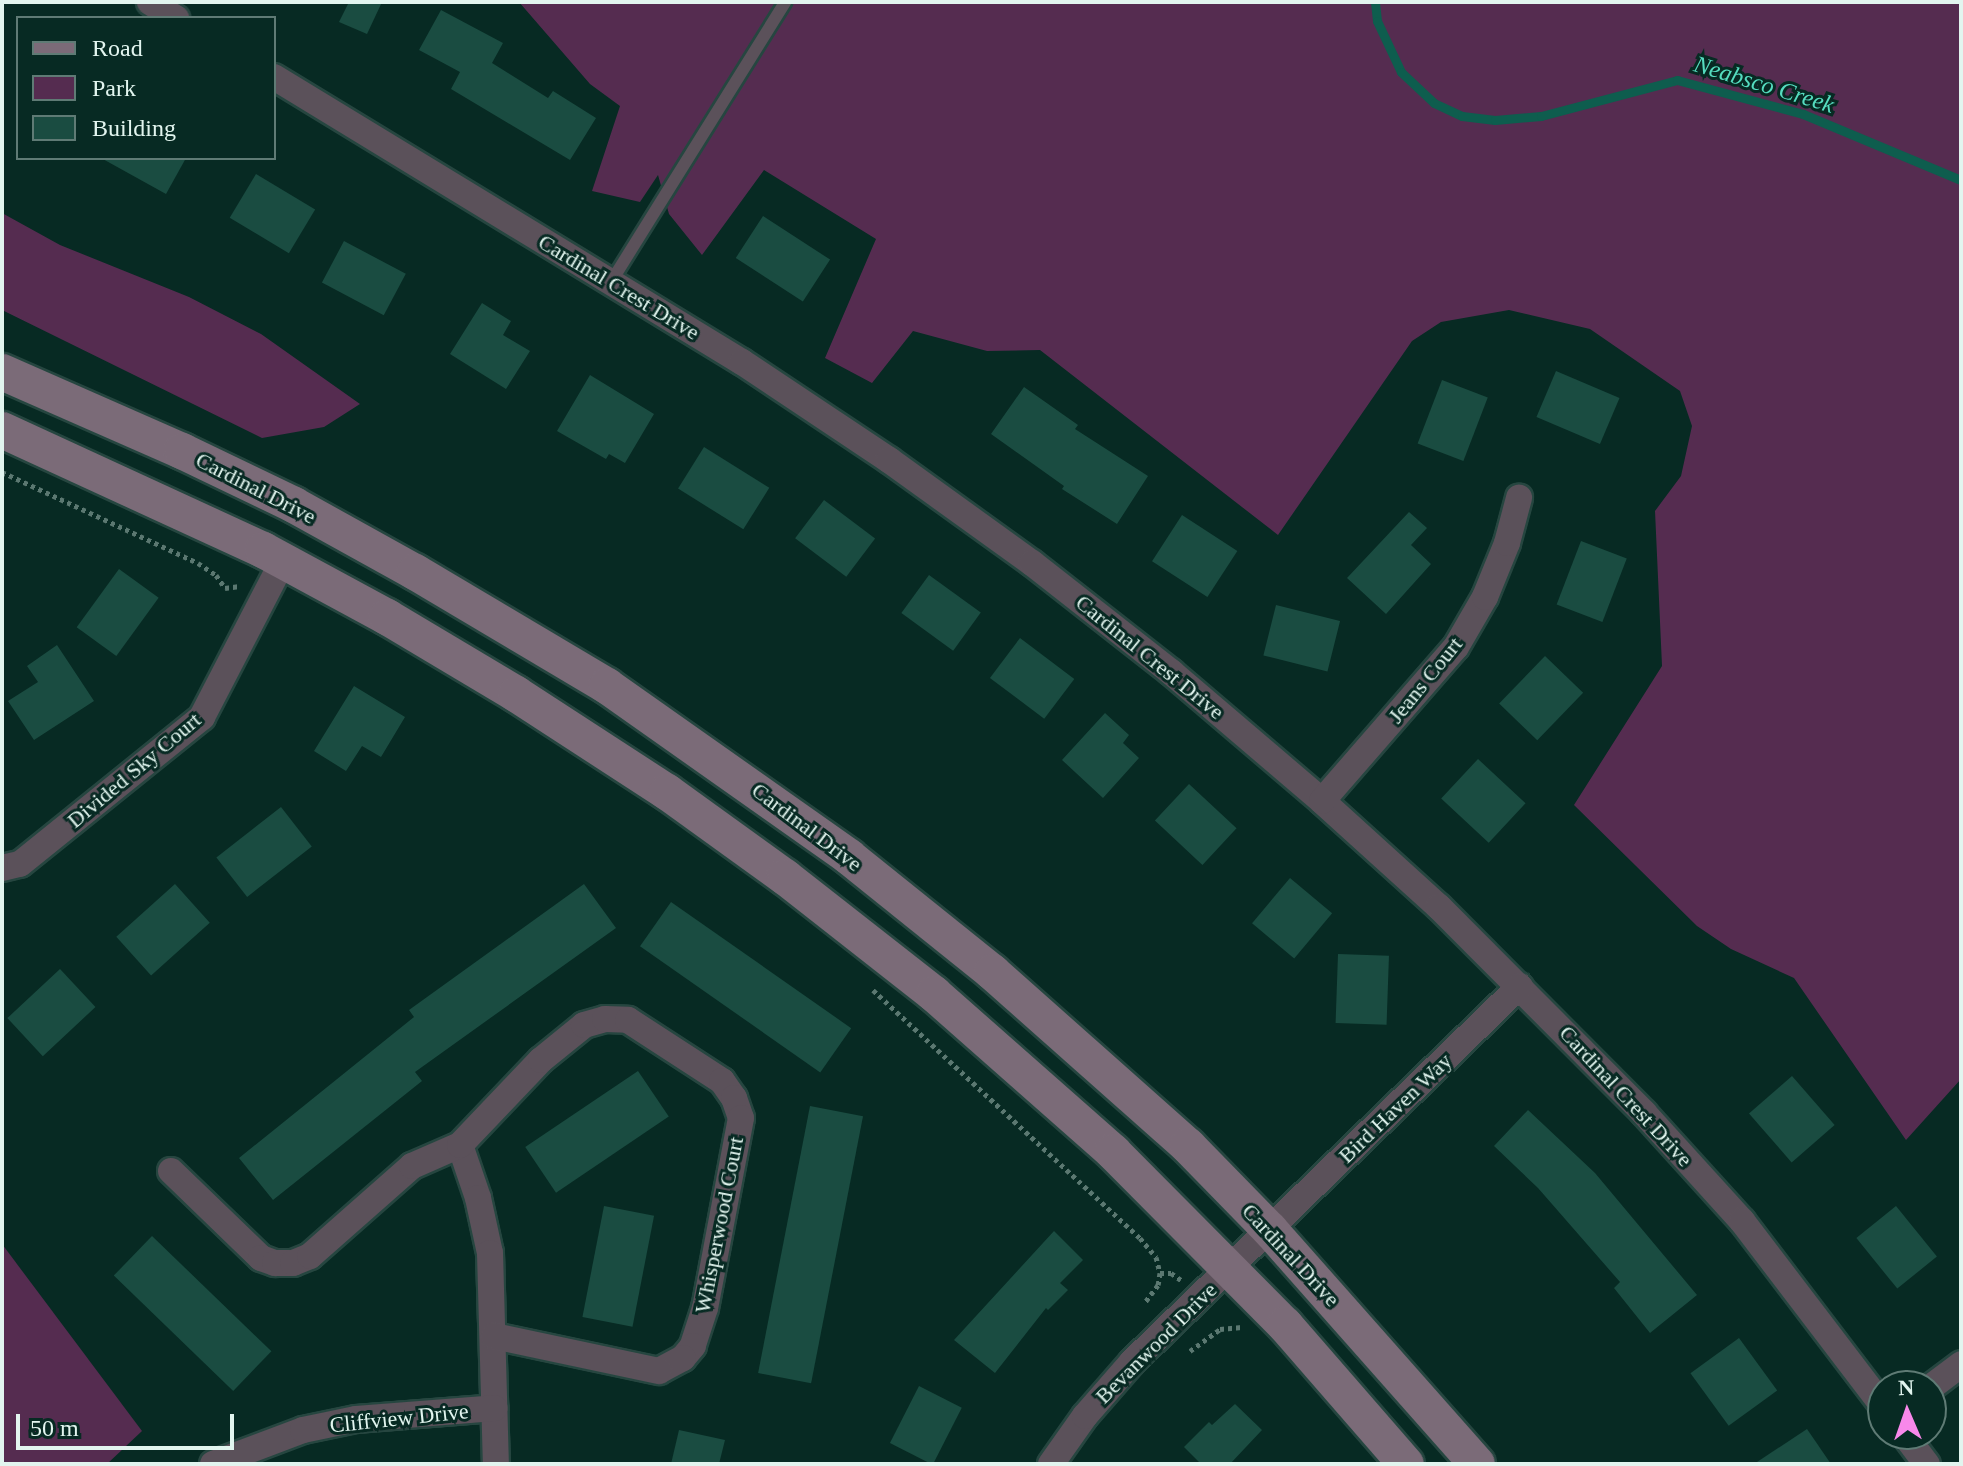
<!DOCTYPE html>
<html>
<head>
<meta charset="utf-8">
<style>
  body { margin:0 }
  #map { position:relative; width:1963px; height:1466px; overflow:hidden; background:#072a23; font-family:Georgia,serif }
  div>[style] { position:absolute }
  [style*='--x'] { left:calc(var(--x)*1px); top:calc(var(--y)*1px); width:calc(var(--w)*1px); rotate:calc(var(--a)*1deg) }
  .green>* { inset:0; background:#552c50 }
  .stream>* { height:9px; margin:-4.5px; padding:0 4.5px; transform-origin:4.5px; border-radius:4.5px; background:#0e5d4e }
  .building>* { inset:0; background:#1a4c41; transform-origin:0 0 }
  .path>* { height:5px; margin-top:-2.5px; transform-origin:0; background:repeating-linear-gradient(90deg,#5b7871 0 4px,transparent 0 8px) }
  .roads { filter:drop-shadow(2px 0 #264640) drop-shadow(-2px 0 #264640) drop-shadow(0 2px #264640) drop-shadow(0 -2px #264640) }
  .service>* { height:12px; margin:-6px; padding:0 6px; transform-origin:6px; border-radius:6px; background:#5b515a }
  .minor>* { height:26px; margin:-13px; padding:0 13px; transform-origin:13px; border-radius:13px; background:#5b515a }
  .secondary>* { height:36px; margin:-18px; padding:0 18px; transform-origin:18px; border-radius:18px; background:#7b6b78 }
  span { translate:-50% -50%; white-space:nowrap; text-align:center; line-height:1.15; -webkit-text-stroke:6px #072a23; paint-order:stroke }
  .street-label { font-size:22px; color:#e2f5ef }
  .water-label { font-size:24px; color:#55dcbf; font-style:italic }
  .frame { position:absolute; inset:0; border:4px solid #e2f5ef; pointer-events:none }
  .legend { position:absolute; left:16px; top:16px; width:260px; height:144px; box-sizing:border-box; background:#072a23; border:2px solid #5f7b75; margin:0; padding:10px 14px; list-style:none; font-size:24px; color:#e2f5ef }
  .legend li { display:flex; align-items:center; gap:16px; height:40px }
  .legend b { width:40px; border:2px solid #5f7b75 }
  .north { position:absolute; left:1867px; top:1370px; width:80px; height:80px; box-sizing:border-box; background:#072a23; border:2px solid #5f7b75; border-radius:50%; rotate:358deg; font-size:22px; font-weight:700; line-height:32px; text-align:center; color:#e2f5ef }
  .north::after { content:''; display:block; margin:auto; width:28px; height:36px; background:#f888ea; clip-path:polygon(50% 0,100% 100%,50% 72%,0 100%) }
  .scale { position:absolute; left:16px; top:1414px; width:218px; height:36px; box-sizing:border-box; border:4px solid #e2f5ef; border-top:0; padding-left:10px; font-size:24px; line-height:28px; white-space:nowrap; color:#e2f5ef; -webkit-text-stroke:6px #072a23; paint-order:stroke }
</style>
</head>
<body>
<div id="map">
  <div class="green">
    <i style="clip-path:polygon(519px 2px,1961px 2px,1961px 1079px,1906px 1140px,1794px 978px,1731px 949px,1697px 926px,1574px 805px,1662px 666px,1655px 511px,1681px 476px,1692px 426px,1680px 391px,1590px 329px,1509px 310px,1441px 322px,1412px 341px,1278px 535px,1040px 350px,987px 351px,913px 331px,872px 383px,825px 358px,876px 239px,764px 170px,702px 255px,669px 214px,658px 175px,640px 202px,592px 191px,620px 106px,590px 84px)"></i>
    <i style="clip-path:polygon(2px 213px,60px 245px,189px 297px,261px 334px,360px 404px,324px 427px,262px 438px,2px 310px)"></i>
    <i style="clip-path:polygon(2px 1244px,142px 1431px,107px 1464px,2px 1464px)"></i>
  </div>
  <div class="stream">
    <i style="--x:1375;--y:2;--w:19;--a:84"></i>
    <i style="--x:1377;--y:21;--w:56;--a:64.8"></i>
    <i style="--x:1401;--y:72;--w:45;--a:43.2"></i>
    <i style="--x:1434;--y:103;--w:31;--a:25"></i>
    <i style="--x:1462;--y:116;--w:33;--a:7"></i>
    <i style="--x:1495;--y:120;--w:46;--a:-5"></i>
    <i style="--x:1541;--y:116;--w:141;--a:-14.8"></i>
    <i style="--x:1677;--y:80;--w:131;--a:15.1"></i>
    <i style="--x:1803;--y:114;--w:171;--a:22.7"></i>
  </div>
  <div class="building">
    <i style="clip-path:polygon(349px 2px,382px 2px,367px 34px,339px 22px)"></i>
    <i style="clip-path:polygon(441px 10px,503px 43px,492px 63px,548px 98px,553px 91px,596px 118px,570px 160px,451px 89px,460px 72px,419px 50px)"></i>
    <i style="clip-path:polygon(101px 158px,186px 158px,166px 194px)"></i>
    <i style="left:256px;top:174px;width:69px;height:51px;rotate:31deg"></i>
    <i style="left:763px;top:216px;width:80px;height:50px;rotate:33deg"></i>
    <i style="left:344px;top:241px;width:70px;height:47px;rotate:28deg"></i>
    <i style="clip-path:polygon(482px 303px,511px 321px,503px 335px,530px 351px,506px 389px,450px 354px)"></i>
    <i style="left:1556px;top:371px;width:69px;height:50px;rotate:23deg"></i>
    <i style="clip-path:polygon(590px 375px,654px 414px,625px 463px,609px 454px,606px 459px,557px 431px)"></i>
    <i style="left:1442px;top:380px;width:49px;height:68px;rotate:21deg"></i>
    <i style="clip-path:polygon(1024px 387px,1078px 425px,1075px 429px,1148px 476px,1117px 524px,1062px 489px,1064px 486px,991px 434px)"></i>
    <i style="left:704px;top:447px;width:77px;height:49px;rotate:32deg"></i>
    <i style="left:824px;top:500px;width:64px;height:48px;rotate:37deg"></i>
    <i style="clip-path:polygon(1409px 512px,1427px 528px,1411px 545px,1431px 564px,1386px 614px,1347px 578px)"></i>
    <i style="left:1182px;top:515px;width:66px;height:55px;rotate:33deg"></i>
    <i style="left:1581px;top:541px;width:49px;height:68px;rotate:21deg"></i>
    <i style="left:119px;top:569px;width:49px;height:72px;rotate:36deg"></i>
    <i style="left:929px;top:575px;width:64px;height:47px;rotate:36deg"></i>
    <i style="left:1276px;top:605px;width:66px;height:52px;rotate:14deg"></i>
    <i style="left:1020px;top:638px;width:68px;height:50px;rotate:37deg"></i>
    <i style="clip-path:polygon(57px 645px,94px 701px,34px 740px,8px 701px,38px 682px,27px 666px)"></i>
    <i style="left:1545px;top:656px;width:53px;height:66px;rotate:44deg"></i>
    <i style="clip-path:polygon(354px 686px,405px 717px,381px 757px,362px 746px,346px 771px,314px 751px)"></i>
    <i style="clip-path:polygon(1105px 713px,1129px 735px,1123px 743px,1139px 758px,1103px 798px,1062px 760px)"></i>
    <i style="left:1478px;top:759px;width:65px;height:54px;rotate:43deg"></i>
    <i style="left:1189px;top:784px;width:65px;height:50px;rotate:43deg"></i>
    <i style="left:281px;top:807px;width:50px;height:82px;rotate:52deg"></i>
    <i style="left:1290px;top:878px;width:55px;height:59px;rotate:40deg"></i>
    <i style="left:175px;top:884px;width:52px;height:79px;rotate:48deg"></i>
    <i style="clip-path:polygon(584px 884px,616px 928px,415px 1072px,422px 1081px,273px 1200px,239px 1158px,414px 1017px,409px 1010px)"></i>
    <i style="left:671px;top:902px;width:220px;height:54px;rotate:35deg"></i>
    <i style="left:1338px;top:954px;width:51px;height:69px;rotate:2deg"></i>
    <i style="left:60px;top:969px;width:52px;height:72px;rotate:47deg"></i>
    <i style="left:638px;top:1071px;width:55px;height:136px;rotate:56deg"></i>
    <i style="left:1792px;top:1076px;width:65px;height:57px;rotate:49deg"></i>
    <i style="left:810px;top:1106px;width:54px;height:272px;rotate:11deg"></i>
    <i style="clip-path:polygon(1528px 1110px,1595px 1173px,1697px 1295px,1650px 1333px,1614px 1288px,1620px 1282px,1538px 1188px,1494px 1146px)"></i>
    <i style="left:604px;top:1206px;width:51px;height:113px;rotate:11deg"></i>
    <i style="left:1896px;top:1206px;width:65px;height:51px;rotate:51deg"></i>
    <i style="clip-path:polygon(1054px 1231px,1083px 1260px,1060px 1283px,1068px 1290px,1048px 1310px,1046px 1308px,995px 1373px,954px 1340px)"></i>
    <i style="left:152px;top:1236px;width:166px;height:55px;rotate:44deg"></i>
    <i style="left:1739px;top:1338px;width:65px;height:60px;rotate:54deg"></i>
    <i style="left:919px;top:1386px;width:48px;height:64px;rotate:27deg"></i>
    <i style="clip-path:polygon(1235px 1404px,1262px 1430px,1230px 1464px,1201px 1464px,1184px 1447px,1209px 1422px,1212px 1425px)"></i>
    <i style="clip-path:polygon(1807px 1429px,1831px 1464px,1754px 1464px)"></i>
    <i style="clip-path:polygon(679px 1430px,725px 1440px,719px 1464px,671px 1464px)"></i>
  </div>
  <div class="path">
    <i style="--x:2;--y:472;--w:216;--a:24.9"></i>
    <i style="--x:198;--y:563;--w:22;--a:34"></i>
    <i style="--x:216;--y:575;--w:16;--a:55"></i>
    <i style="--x:225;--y:588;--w:15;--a:-8"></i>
    <i style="--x:873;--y:990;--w:364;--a:42.9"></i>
    <i style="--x:1140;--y:1238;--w:25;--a:50"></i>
    <i style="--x:1156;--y:1257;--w:16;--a:76"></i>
    <i style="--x:1160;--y:1273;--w:12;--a:99"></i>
    <i style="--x:1158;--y:1285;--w:21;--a:127"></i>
    <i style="--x:1160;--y:1273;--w:11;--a:0"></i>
    <i style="--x:1171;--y:1273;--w:12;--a:35"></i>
    <i style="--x:1190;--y:1351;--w:37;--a:-36"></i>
    <i style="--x:1220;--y:1329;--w:22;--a:-5"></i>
  </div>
  <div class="roads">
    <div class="service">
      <i style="--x:611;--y:282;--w:330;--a:-58.1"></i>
    </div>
    <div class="minor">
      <i style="--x:150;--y:2;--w:31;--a:32"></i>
      <i style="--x:274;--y:77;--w:548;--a:31.34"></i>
      <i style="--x:742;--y:362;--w:177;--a:33.7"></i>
      <i style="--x:889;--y:460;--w:176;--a:35.8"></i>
      <i style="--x:1032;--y:563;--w:177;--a:38.1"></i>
      <i style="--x:1171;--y:672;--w:199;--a:40.5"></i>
      <i style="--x:1322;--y:801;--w:158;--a:42.2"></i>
      <i style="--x:1439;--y:907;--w:291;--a:45.1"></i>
      <i style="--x:1644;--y:1113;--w:146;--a:47.8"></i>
      <i style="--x:1742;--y:1221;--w:233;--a:52.7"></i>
      <i style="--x:1322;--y:801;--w:204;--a:-49"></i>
      <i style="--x:1456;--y:647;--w:58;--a:-59.9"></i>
      <i style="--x:1485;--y:597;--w:58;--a:-67.8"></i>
      <i style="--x:1507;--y:543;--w:47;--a:-75.1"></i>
      <i style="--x:2;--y:868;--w:18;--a:-13"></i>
      <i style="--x:20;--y:864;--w:234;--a:-38.9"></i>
      <i style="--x:202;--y:717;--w:176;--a:-62.6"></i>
      <i style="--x:460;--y:1145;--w:56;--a:71.2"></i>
      <i style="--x:478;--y:1198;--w:56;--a:77.7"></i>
      <i style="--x:490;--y:1253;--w:211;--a:88.4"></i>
      <i style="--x:171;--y:1171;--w:125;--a:44"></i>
      <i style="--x:261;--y:1258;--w:15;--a:20"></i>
      <i style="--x:275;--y:1263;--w:18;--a:0"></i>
      <i style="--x:293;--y:1263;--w:18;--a:-22"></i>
      <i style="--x:310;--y:1256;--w:136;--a:-41.4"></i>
      <i style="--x:412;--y:1166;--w:52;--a:-23.6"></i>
      <i style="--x:460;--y:1145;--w:117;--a:-46.4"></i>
      <i style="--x:541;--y:1060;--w:55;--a:-39.1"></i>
      <i style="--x:584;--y:1025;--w:22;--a:-16"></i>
      <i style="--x:605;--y:1019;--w:23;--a:2"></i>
      <i style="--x:628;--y:1020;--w:112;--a:33"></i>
      <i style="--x:722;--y:1081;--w:21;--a:55"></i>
      <i style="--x:734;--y:1098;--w:21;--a:71"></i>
      <i style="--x:741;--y:1118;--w:193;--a:100.7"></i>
      <i style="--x:705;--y:1308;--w:40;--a:108"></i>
      <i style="--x:693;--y:1346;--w:16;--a:130"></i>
      <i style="--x:683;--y:1358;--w:27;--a:152"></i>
      <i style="--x:659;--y:1371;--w:169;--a:-168"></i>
      <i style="--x:1931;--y:1387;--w:38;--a:-37"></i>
      <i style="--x:1904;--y:1434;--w:38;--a:53"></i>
      <i style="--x:213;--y:1464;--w:96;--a:-20.7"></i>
      <i style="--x:303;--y:1430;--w:54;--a:-11.7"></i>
      <i style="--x:356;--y:1419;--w:139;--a:-4.5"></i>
      <i style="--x:1051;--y:1464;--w:59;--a:-54.7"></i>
      <i style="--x:1085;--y:1416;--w:72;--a:-49"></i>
      <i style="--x:1132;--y:1362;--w:540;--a:-44.1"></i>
    </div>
    <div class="secondary">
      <i style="--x:2;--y:372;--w:197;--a:23.7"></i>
      <i style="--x:182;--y:451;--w:124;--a:25.7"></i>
      <i style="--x:294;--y:505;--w:138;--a:29"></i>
      <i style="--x:415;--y:572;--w:223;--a:30.7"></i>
      <i style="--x:607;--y:686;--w:296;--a:35.2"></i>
      <i style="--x:849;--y:857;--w:184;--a:38.8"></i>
      <i style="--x:992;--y:972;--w:262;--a:41.6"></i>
      <i style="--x:1188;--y:1146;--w:117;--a:45.7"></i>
      <i style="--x:1270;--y:1230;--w:312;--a:48.5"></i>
      <i style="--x:2;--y:430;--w:287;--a:24.7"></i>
      <i style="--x:263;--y:550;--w:141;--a:28.4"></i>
      <i style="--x:387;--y:617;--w:150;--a:30.8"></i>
      <i style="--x:516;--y:694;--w:180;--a:33"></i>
      <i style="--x:667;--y:792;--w:145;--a:35.8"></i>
      <i style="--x:785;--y:877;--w:189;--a:38.1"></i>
      <i style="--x:934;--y:994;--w:239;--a:41.4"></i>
      <i style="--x:1113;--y:1152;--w:244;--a:45.2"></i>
      <i style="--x:1285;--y:1325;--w:184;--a:49"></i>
    </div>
  </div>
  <div class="street-label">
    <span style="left:619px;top:287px;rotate:31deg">Cardinal Crest Drive</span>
    <span style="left:256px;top:488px;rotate:27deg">Cardinal Drive</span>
    <span style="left:1150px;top:657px;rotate:39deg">Cardinal Crest Drive</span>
    <span style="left:1425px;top:680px;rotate:-51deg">Jeans Court</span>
    <span style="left:134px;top:770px;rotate:-40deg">Divided Sky Court</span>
    <span style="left:807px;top:827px;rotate:37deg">Cardinal Drive</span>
    <span style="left:1626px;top:1096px;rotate:47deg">Cardinal Crest Drive</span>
    <span style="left:1395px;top:1108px;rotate:-44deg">Bird Haven Way</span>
    <span style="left:719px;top:1225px;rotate:-79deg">Whisperwood Court</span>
    <span style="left:1291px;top:1255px;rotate:47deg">Cardinal Drive</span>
    <span style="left:1156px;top:1343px;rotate:-45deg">Bevanwood Drive</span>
    <span style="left:399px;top:1418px;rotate:-6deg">Cliffview Drive</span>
  </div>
  <div class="water-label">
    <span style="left:1764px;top:85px;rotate:17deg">Neabsco Creek</span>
  </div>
  <div class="frame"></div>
  <ul class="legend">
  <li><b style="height:10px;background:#7b6b78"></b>Road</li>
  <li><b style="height:22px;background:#552c50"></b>Park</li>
  <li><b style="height:22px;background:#1a4c41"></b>Building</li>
  </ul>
  <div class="north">N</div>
  <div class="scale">50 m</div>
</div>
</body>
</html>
